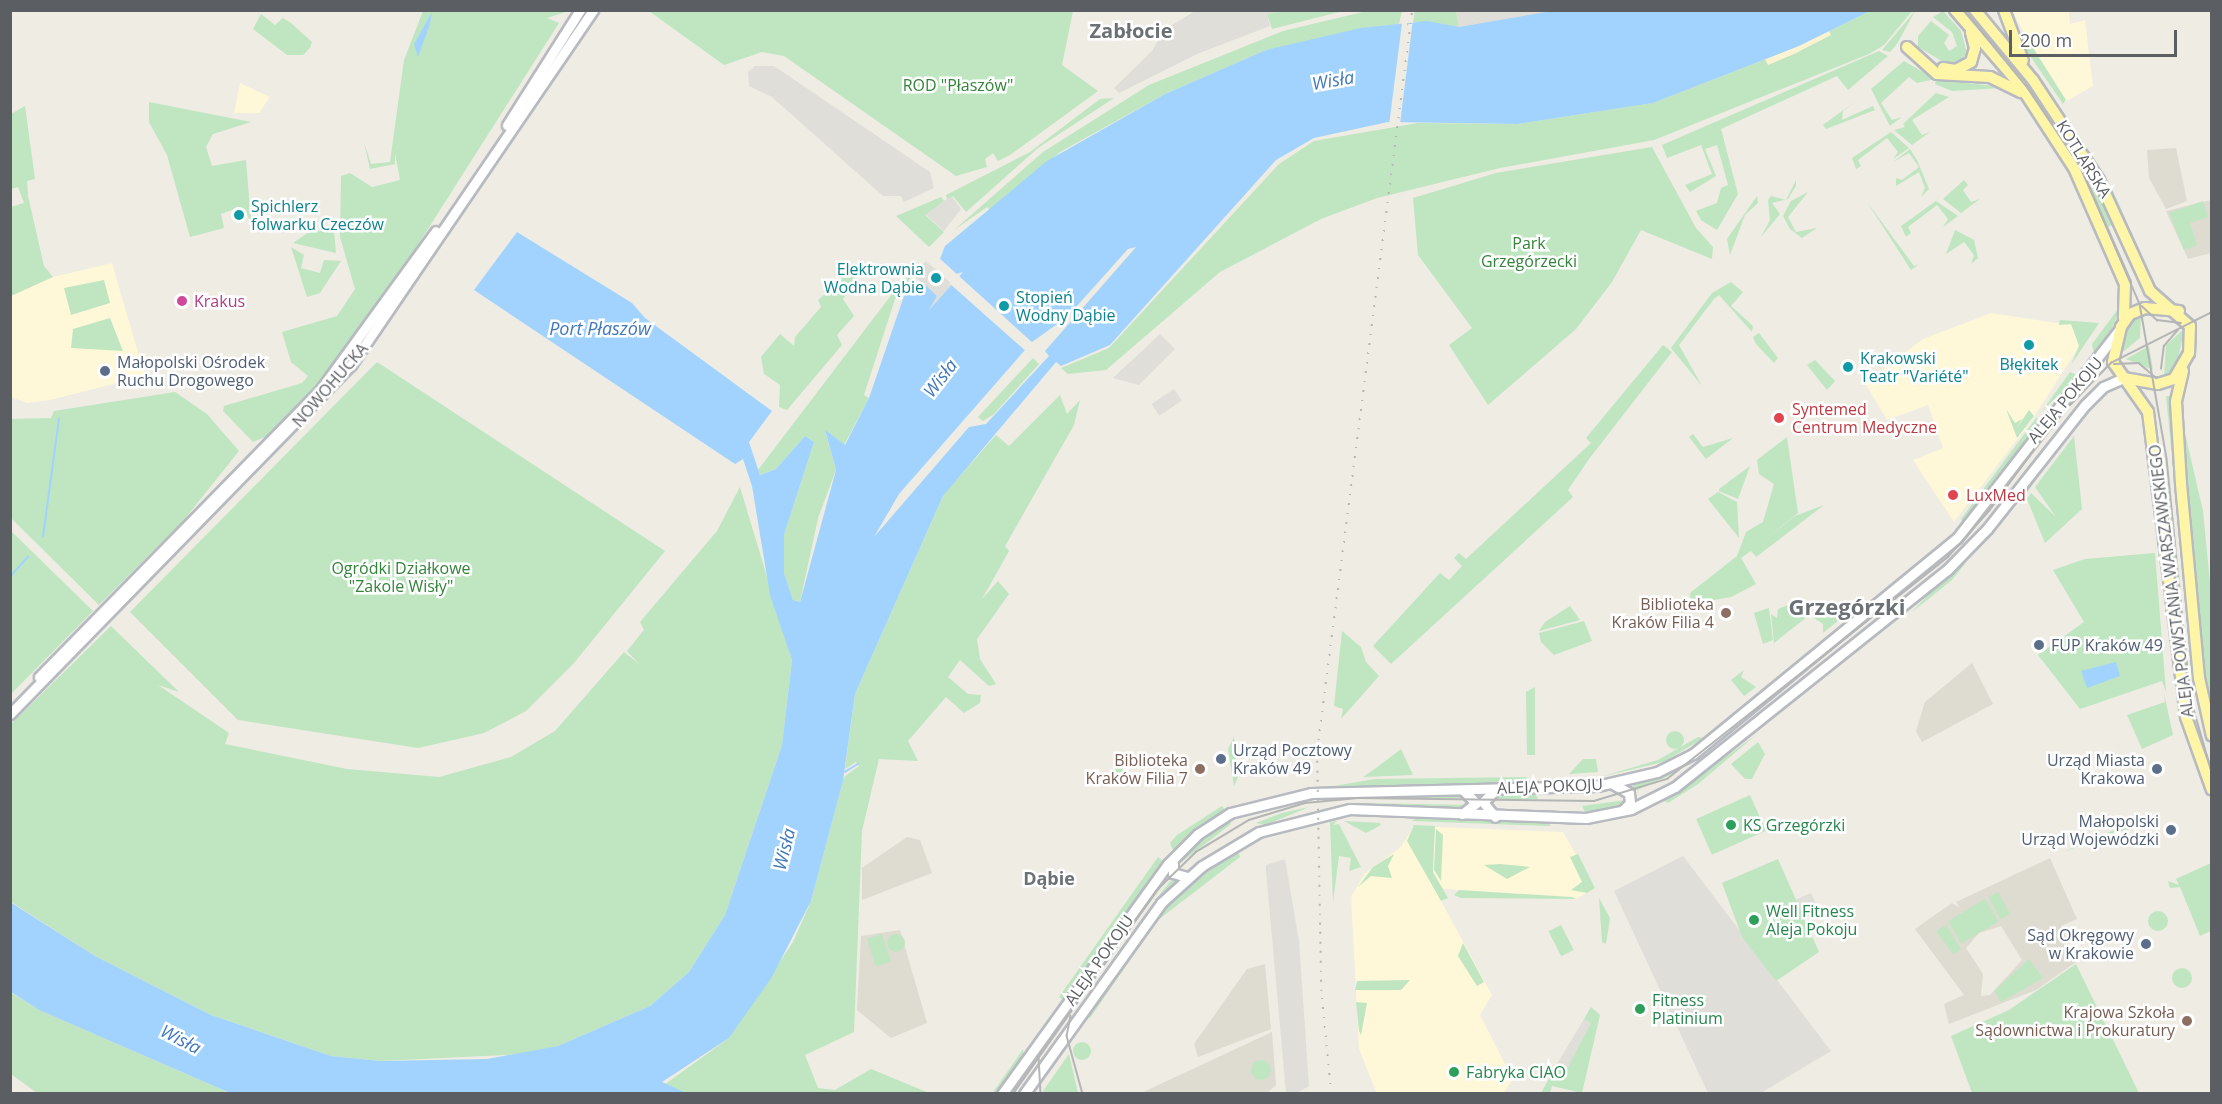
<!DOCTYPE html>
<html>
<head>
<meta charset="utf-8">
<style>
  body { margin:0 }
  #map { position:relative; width:2222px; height:1104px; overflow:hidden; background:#eeece3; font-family:"Open Sans",sans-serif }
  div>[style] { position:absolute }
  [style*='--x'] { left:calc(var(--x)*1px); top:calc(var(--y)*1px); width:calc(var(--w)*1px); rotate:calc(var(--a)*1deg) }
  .commercial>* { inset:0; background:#fef7d8 }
  .industrial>* { inset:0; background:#dfded8; transform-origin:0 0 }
  .education>* { inset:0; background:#dedbd1 }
  .green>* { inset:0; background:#bfe6c1; transform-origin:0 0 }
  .round { border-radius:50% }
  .sand>* { inset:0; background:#fbf3d2 }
  .water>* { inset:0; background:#a2d3ff }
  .pier>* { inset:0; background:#eeece3 }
  .stream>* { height:1.5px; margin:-0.75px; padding:0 0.75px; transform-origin:0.75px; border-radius:0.75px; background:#a2d3ff }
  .roads { filter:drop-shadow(2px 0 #b7bac0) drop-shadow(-2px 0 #b7bac0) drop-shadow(0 2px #b7bac0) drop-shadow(0 -2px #b7bac0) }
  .secondary>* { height:9px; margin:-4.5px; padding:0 4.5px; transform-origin:4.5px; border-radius:4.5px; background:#fff }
  .primary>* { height:10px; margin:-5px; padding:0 5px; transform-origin:5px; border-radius:5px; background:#fff5a7 }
  .tram>* { height:1.5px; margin:-0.75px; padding:0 0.75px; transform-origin:0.75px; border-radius:0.75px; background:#b4b5b5 }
  .rail>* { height:1.5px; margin-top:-0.75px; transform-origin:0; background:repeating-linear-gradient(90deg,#b4b5b5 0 1.5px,transparent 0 9.5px) }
  .dots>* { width:16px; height:16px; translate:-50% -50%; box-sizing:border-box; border:3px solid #fff; border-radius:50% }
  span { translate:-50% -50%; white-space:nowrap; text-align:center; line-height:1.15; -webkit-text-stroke:5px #fff; paint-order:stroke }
  .park-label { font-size:16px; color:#33843a }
  .street-label { font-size:16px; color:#5b5f64 }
  .culture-label { font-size:16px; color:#0d838f }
  .left { translate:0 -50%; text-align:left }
  .right { translate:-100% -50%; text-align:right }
  .hotel-label { font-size:16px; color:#b23c85 }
  .service-label { font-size:16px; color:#4e5e75 }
  .health-label { font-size:16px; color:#be3a42 }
  .education-label { font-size:16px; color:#785e54 }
  .leisure-label { font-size:16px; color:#27864d }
  .water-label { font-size:18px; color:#4078bc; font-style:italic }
  .neighbourhood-label { font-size:18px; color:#6c7176; font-weight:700 }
  .quarter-label { font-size:20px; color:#6c7176; font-weight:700 }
  .district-label { font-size:22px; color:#6c7176; font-weight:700 }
  .frame { position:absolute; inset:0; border:12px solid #5b5f64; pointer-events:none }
  .scale { position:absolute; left:2009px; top:30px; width:168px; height:27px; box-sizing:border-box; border:3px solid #5b5f64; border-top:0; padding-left:8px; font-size:18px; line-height:21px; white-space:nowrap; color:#5b5f64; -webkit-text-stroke:4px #fff; paint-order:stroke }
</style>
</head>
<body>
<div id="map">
  <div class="commercial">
    <i style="clip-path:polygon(2012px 11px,2069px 11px,2070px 24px,2085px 20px,2093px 86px,2063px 103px)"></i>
    <i style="clip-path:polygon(240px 83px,270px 97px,259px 113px,234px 113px)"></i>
    <i style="clip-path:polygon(112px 263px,145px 376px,50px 400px,27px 403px,11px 397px,10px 296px,53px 277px)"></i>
    <i style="clip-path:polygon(1991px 313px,2091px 328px,2032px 420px,1954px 522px,1913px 460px,1943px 448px,1928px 405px,1887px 420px,1865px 383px,1923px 339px)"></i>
    <i style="clip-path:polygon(1414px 826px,1563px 832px,1595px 888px,1576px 899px,1434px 888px,1492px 995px,1480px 1015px,1513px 1079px,1504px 1093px,1377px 1094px,1359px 1049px,1351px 897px,1365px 873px,1401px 847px)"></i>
  </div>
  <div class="industrial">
    <i style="clip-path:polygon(1456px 10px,1558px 11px,1459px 27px)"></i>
    <i style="clip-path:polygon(1195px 11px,1280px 11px,1267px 14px,1270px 26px,1197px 54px,1119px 93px,1114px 88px,1152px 51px,1164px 30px)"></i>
    <i style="clip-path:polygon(755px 66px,774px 66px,930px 172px,934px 188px,904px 202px,901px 196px,883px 196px,772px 97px,749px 86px,748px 72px)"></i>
    <i style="clip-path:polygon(952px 196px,961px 209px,944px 231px,924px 213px)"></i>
    <i style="clip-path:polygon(926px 261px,952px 284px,929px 310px,937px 296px,913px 275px)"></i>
    <i style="clip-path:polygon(1160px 334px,1175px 349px,1139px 385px,1113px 378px)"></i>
    <i style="left:1174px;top:389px;width:14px;height:27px;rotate:56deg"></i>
    <i style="clip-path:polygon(1683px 856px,1831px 1051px,1761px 1093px,1708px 1093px,1614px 891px)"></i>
    <i style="clip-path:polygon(1285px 859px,1299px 941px,1309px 1086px,1295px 1094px,1286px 1093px,1266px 870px,1266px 865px)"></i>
    <i style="left:1811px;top:893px;width:20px;height:18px;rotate:66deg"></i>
    <i style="clip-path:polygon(1584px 1019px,1591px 1023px,1567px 1070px,1557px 1064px)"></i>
  </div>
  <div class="education">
    <i style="clip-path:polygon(2176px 148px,2187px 201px,2166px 209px,2149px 178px,2147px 150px)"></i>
    <i style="clip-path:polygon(2211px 200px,2211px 253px,2188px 259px,2166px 211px)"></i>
    <i style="clip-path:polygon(1972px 663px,1993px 704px,1922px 742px,1916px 731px,1925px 702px)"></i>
    <i style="clip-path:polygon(907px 837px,920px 840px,932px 873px,862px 900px,862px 868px)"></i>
    <i style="clip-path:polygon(evenodd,2050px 858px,2077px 919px,2061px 926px,2076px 962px,2036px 990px,1949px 1024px,1944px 1004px,1964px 995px,1915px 929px,1952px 903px,1960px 908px,1956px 902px,2050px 858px,2001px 926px,2022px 960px,1990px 995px,1981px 996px,1983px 974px,1966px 948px,1979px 933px,2001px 926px)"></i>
    <i style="clip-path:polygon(900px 930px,927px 1023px,891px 1038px,857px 1010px,861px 936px)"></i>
    <i style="clip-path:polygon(1265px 964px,1271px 1029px,1198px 1057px,1194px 1044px,1247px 969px)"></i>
    <i style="clip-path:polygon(1272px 1032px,1276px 1085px,1267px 1093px,1139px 1094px)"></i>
  </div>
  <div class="green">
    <i style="clip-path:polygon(423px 11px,569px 11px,547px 18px,559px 23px,370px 320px,327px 375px,267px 436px,253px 442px,223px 411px,224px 406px,302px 383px,308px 376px,291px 362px,282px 332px,337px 316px,355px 289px,340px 237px,341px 176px,350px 173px,372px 187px,400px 180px,395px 153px,395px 164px,370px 169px,364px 142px,371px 164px,390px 162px,404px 60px)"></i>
    <i style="clip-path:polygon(649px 11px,1073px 11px,1062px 65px,1098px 91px,1010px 155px,998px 161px,993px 153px,985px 159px,987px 167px,956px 176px,784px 56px,762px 52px,724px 65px)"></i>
    <i style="clip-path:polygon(1280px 11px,1280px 10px,1343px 11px,1272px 29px,1267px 14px)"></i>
    <i style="clip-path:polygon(1367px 11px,1402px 11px,1399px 24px,1266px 50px,1165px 94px,1060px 152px,990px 210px,987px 207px,954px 230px,1043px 152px,1149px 85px,1283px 31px)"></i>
    <i style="clip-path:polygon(1415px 11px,1456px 11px,1459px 27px,1413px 22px)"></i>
    <i style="clip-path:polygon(1870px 11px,1912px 11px,1884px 45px,1869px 54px,1654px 140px,1500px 168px,1377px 198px,1321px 219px,1220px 272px,1106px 370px,1068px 374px,1061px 368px,1109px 348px,1279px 164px,1314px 141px,1418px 123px,1518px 124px,1653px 103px,1799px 46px)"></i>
    <i style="clip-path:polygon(1915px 11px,1897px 44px,1890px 52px,1882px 50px)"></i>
    <i style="clip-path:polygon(1943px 11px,1961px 31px,1967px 53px,1958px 63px,1945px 63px,1918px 47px,1918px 36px,1931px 21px,1949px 35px,1944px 43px,1949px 51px,1957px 46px,1952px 32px,1933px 17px)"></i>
    <i style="clip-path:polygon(1960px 11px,1971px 11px,2025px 76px,2096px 183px,2114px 224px,2108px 227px,2078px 167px)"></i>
    <i style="clip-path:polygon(261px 14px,275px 25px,283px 18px,291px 23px,312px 42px,310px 48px,303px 55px,287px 55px,253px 29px)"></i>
    <i style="clip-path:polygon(2028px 40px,2066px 100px,2063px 104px,2022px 44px)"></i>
    <i style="clip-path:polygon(1879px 51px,1888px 56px,1848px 90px,1837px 76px,1721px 129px,1738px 194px,1717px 230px,1701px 220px,1696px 211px,1717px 203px,1721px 188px,1728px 185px,1717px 145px,1705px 149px,1716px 176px,1690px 192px,1685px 185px,1712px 174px,1701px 145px,1667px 158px,1662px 145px)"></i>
    <i style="clip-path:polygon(1904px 61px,1935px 79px,1917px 83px,1909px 77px,1881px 103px,1892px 120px,1902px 117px,1890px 126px,1871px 89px)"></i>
    <i style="clip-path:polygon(1936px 80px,2005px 87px,2016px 94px,2021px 101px,2002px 88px,1952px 91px,1935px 84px)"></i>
    <i style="clip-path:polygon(1936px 93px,1949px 97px,1912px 120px,1922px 135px,1930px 132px,1912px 145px,1894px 130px,1905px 127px,1903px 124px)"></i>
    <i style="clip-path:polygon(1114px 98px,1038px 148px,966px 212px,953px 196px,947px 199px,946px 195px,1030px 152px,1100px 99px)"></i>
    <i style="clip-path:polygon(1856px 101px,1843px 111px,1842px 120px,1873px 106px,1875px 110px,1826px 129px,1823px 125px)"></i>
    <i style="clip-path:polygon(149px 102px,251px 122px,213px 134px,206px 147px,212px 166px,246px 160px,251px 222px,245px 211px,232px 210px,221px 214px,224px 228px,190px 237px,167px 155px,149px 122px)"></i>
    <i style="clip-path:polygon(25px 106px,35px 179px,27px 181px,28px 196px,44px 266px,53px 277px,11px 296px,11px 207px,24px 203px,18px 187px,11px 189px,11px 114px)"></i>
    <i style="clip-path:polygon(1891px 132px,1909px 148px,1893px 159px,1898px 152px,1887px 138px,1858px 160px,1861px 166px,1856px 169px,1852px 158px)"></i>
    <i style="clip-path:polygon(2073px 135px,2111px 187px,2148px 269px,2110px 191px)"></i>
    <i style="clip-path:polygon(1652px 147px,1696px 228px,1713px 247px,1712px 259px,1641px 230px,1612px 282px,1576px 329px,1488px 405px,1449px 345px,1472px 328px,1418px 255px,1413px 198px,1496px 173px)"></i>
    <i style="clip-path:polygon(1910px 149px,1917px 160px,1929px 189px,1921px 197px,1925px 188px,1919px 172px,1896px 186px,1896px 178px,1902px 180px,1919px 167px,1909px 153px,1893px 162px)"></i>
    <i style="clip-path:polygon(1796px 180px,1796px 186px,1788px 199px,1772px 203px,1780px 214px,1761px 237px,1770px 220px,1768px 200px,1771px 196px,1786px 200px)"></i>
    <i style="clip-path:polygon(1964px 180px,1968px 185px,1963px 190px,1971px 202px,1980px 199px,1961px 213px,1943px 199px)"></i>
    <i style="clip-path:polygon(1808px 192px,1788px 217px,1796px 232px,1817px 228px,1802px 238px,1790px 229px,1783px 216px,1791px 201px)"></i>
    <i style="clip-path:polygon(1757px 196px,1758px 203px,1745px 215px,1730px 255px,1727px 239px)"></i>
    <i style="clip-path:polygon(941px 197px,944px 201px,925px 215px,944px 232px,929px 247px,896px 216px)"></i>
    <i style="clip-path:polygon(1936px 201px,1958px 216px,1943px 227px,1948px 219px,1937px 205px,1908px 227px,1911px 233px,1906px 237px,1901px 226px)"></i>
    <i style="clip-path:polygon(2203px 201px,2208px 217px,2190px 223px,2197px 245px,2184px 250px,2169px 213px)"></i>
    <i style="clip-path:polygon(1867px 202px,1914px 266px,1919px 264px,1911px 270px)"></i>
    <i style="clip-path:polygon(334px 230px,336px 253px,293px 243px,309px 232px)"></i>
    <i style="clip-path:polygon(1955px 230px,1974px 240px,1978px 258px,1971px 264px,1974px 255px,1964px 242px,1946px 254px)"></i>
    <i style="clip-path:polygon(291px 247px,304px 255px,301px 268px,320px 273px,324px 260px,341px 261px,320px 293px,307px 297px)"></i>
    <i style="clip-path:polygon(844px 265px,857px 279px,843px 299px,854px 316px,837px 335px,842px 345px,787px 410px,779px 407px,780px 385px,764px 374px,761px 357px,780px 334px,794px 346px,795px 337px,821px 307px,818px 300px,841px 280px,835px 275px)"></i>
    <i style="clip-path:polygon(908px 273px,912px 276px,895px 299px,864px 395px,869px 398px,844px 445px,825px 431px,836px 470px,818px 518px,800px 602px,793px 600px,784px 573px,784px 535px,814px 442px,805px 436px,776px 469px,760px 475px,758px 470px)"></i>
    <i style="clip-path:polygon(104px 280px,110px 303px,71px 315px,64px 288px)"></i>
    <i style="clip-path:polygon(1731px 282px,1743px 292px,1731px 306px,1753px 326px,1752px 332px,1719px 295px,1714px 299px,1679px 345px,1702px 386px,1671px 348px,1712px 293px)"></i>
    <i style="clip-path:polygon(2121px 305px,2106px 344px,2095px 359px,2092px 344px)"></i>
    <i style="clip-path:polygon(2141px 313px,2140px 338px,2118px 356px,2130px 322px)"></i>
    <i style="clip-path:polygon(110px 318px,123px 351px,71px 348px,73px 329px)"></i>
    <i style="clip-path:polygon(2060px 320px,2099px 323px,2071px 365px,2079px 346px,2071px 324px,2059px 325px)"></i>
    <i style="clip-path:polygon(2185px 328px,2176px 367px,2164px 377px,2166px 345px)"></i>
    <i style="clip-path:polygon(1759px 333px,1778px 358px,1774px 363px,1756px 344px,1753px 337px)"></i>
    <i style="clip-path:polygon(1663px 345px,1672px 352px,1589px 459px,1568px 490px,1573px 497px,1391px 664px,1373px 646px,1440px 573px,1449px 580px,1462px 566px,1454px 558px,1459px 553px,1466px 559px,1591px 443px,1586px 438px)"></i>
    <i style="clip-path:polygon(2149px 346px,2153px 370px,2126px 359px)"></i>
    <i style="clip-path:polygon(1033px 358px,1039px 364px,994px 414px,983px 421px,978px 417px)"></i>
    <i style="clip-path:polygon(1815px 360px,1835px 381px,1827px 390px,1807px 365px)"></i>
    <i style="clip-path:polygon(377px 362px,665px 551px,574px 663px,526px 711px,484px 733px,418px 748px,238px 720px,130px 612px)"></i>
    <i style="clip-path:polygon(2070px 372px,2079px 376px,2042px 411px)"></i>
    <i style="clip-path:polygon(175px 392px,207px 414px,239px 451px,183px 521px,99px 605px,11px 518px,11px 419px,51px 418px,54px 411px)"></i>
    <i style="clip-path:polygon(1060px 395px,1067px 414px,1080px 400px,1074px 425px,1005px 546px,1009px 551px,982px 599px,998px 581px,1009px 594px,977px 639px,980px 659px,996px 684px,989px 686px,960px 660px,948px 677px,968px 694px,981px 695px,980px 703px,964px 713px,946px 697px,908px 741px,918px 761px,879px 759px,862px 831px,854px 1032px,805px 1055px,818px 1088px,835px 1090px,871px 1069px,929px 1093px,686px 1094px,664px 1085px,729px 1038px,793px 942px,811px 901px,844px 777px,859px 766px,856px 762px,845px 769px,855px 694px,944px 494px,996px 435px,1009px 446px)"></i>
    <i style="clip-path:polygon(2166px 396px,2170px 396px,2193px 671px,2204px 727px,2194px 684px)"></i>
    <i style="clip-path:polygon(2006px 409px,2015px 423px,2022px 419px,2017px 428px,2029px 410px,2034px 416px,2017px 438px)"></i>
    <i style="clip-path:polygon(2037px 417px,2037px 427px,1966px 525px,1961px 519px)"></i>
    <i style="clip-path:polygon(2184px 429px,2203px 511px,2212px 603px,2211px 719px,2200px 651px)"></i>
    <i style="clip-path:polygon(2072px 430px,2026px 494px,2022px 492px,2013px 504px,2013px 501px)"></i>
    <i style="clip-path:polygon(1693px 434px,1703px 447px,1733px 438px,1706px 459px,1689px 437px)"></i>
    <i style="clip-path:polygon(2074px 436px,2082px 509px,2045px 543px,2027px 499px,2031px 493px,2056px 517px,2035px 487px)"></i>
    <i style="clip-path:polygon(1787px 437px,1798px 513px,1762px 542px,1795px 516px,1824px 505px,1756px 557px,1751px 551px,1741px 558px,1756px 584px,1731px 597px,1691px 604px,1690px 593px,1737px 556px,1746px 532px,1763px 522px,1774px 484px,1759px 474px,1757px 460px)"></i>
    <i style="clip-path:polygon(261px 465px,263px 466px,119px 611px,119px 609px)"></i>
    <i style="clip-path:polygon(1750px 466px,1738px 499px,1719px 491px,1719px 489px)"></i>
    <i style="clip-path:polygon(2166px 471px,2170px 491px,2193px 726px,2187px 691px)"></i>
    <i style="clip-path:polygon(740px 487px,792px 660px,782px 745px,725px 915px,689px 972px,650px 1006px,558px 1046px,524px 1054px,380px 1061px,331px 1056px,211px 1015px,95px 956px,11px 902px,11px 724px,111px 626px,179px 692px,158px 685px,229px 733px,225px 744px,347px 769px,439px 777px,511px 757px,555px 731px,624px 652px,639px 664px,627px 651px,644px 630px,640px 622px,717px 531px)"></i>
    <i style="clip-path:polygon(1718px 492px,1737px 502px,1739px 538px,1708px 499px)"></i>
    <i style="clip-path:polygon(11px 531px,93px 611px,11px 694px,10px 694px)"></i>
    <i style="clip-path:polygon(2155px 553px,2166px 692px,2162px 681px,2080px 709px,2038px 655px,2084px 622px,2053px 570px,2085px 559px)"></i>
    <i style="clip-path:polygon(1965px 564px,1952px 580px,1912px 612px,1956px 565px)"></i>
    <i style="clip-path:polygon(1795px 602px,1807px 617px,1774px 643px,1771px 614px,1777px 618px,1778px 609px)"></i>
    <i style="clip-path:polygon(1570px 606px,1580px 620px,1539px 631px,1545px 622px)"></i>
    <i style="clip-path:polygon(1769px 608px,1773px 640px,1763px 644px,1754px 613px)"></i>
    <i style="clip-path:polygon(1834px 611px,1839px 620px,1823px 633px,1823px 624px,1811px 616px)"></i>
    <i style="clip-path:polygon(1584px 621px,1592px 641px,1554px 655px,1541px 642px,1539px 633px)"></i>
    <i style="clip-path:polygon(1342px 631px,1361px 647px,1366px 662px,1379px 676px,1341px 719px,1343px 709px,1334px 706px)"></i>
    <i style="clip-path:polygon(1744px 670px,1741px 677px,1756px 687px,1744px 696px,1731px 680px)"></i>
    <i style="clip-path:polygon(1535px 687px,1535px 755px,1527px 755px,1526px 692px)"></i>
    <i style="clip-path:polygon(2164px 693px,2173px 735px,2142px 749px,2127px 715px,2165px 702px)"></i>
    <i style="clip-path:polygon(1757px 709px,1677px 772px,1633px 792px,1633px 784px,1711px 744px)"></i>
    <i class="round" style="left:1666px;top:731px;width:18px;height:18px"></i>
    <i style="clip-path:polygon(1752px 733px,1668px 798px,1756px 735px,1698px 784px,1668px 803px,1661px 799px)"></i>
    <i style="clip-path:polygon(1234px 737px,1238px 777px,1234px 786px,1228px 749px)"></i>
    <i style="clip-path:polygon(1698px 737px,1704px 738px,1663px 762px,1600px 777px,1658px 760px)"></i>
    <i style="clip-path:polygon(1758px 742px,1765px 754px,1752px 779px,1745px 779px,1731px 764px)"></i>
    <i style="clip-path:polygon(1401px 749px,1413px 775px,1363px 777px,1376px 768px)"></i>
    <i style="clip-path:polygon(1583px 759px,1596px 759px,1598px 772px,1569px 774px)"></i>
    <i class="round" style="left:1110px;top:768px;width:18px;height:18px"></i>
    <i style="clip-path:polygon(1526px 777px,1529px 783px,1322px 788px,1375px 779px)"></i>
    <i style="clip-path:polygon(1534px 792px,1538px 799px,1486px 799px,1495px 793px)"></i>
    <i style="clip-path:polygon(1465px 793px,1472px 798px,1321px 799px,1321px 796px)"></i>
    <i style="left:1750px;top:795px;width:39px;height:59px;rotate:66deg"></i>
    <i style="clip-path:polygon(1626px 800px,1621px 806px,1586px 814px,1582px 806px)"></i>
    <i style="clip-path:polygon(1359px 803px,1472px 805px,1466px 811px,1359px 804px,1321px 809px)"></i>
    <i style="clip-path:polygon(1222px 806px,1226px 812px,1173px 850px,1170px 843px,1177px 835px)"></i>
    <i style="clip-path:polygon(1309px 807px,1266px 825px,1256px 823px,1282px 813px)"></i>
    <i style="clip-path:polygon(1420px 816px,1550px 823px,1550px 826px,1412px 821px)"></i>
    <i style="clip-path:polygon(1229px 817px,1231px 824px,1174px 868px,1196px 842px)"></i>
    <i style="clip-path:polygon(1337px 821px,1333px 825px,1339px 824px,1361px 867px,1349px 871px,1351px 858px,1339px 856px,1333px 902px,1330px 822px)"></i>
    <i style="clip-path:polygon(1344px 821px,1380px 823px,1381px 825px,1366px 833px)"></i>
    <i style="clip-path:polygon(1414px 825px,1435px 826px,1433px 872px,1448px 898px,1441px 901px,1407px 841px)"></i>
    <i style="clip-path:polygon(2126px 825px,2128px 828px,2129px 833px,2127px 829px,2063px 852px)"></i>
    <i style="clip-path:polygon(1436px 829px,1443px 835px,1441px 881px,1434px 870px)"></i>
    <i style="clip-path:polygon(1238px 851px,1240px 857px,1158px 920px,1090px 1018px,1087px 1016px,1159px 910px,1197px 876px)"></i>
    <i style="clip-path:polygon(1394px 854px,1388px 866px,1392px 878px,1371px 876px,1358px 887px,1373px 867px)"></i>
    <i style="clip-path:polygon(1578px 854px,1595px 888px,1587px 893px,1571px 890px,1582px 882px,1570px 857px)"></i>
    <i style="clip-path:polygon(1158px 857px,1163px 861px,1160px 870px,1065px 1001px,1059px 997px)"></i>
    <i style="clip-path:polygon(1778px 859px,1819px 952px,1776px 981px,1742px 937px,1722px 883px)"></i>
    <i style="clip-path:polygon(2211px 863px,2211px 931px,2200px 936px,2180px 887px,2170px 888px,2168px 881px,2179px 885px,2176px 879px)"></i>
    <i style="clip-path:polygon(1484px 865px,1500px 864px,1530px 867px,1507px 879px)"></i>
    <i style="clip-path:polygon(1173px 878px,1177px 882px,1097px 982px,1160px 894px)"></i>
    <i style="clip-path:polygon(1459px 890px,1572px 897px,1576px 899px,1461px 898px,1454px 895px)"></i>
    <i style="left:1998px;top:892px;width:25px;height:11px;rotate:61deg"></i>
    <i style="clip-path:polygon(1599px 898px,1610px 918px,1606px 944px,1602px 942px)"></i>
    <i style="left:1985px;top:899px;width:26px;height:43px;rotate:59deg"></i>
    <i class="round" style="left:2148px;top:911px;width:20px;height:20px"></i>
    <i style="left:1561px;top:925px;width:28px;height:14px;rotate:63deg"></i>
    <i style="clip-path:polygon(1946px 925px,1961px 949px,1953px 954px,1936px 931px)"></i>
    <i style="left:882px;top:934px;width:29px;height:16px;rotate:72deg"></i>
    <i class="round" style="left:887px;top:934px;width:18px;height:18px"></i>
    <i style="clip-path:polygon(1463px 943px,1484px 982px,1477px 986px,1458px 956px)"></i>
    <i style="clip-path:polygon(2029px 959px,2043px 978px,2001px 1002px,1994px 991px)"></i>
    <i style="clip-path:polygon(2076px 964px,2139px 1093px,1972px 1093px,1951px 1036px,2009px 1010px)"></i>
    <i class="round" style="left:2172px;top:968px;width:20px;height:20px"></i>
    <i style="clip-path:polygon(1410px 980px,1401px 990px,1355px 990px,1357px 981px)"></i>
    <i style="clip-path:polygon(10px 992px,39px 1010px,230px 1093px,37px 1093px,11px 1074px)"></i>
    <i style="clip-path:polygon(1356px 1002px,1367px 1003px,1361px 1035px,1359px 1031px)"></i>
    <i style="clip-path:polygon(1591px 1007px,1600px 1015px,1582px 1093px,1552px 1086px,1550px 1093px,1541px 1093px,1557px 1064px,1567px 1069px,1591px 1023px,1584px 1019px)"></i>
    <i class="round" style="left:1073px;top:1042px;width:18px;height:18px"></i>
    <i style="clip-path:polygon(1023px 1049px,1024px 1057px,998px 1093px,992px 1094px)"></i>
    <i style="clip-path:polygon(1069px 1054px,1078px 1093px,1044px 1093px,1043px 1091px)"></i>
    <i class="round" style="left:1251px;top:1060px;width:20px;height:20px"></i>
  </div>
  <div class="sand">
    <i style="clip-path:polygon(1829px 31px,1831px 35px,1794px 54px,1768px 65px,1765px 59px)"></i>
  </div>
  <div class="water">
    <i style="clip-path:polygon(evenodd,1558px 10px,1870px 11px,1799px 46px,1653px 103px,1518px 124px,1388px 122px,1314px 138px,1276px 160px,1110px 345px,1061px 366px,1056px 362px,943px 496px,855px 694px,843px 781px,811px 901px,772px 977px,729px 1038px,662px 1082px,686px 1093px,230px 1093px,39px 1010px,11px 992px,10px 902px,95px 956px,211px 1015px,331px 1056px,380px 1061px,487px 1059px,558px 1046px,650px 1006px,689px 972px,725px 915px,782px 745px,792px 660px,770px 595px,752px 486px,743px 459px,735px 464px,474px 290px,517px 232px,632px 303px,645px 318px,772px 411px,749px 442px,760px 475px,776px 469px,805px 436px,814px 442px,784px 535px,784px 573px,793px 600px,800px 602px,836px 470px,825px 430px,845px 445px,869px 398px,904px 296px,921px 281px,937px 296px,929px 310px,963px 272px,956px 274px,940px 259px,945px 246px,1047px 161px,1165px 94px,1266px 50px,1361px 28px,1427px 21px,1459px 27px,1558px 10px,1136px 247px,1045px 351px,1049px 356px,986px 424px,969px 427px,874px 537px,899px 494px,1032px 342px,1067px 317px,1128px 249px,1136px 247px)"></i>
    <i style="clip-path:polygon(432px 12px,430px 24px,418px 57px,414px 44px)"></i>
    <i style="clip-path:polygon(2116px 662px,2120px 676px,2087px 688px,2081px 671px)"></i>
  </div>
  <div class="pier">
    <i style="clip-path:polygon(1413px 19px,1400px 124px,1389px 125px,1402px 23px,1407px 20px,1407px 26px)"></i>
    <i style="clip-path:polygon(938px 257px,1034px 344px,1028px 353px,949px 283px,955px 276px)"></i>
  </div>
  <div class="stream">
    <i style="--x:43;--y:537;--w:119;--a:-82.3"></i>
    <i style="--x:10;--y:577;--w:27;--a:-48"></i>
    <i style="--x:845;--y:772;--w:15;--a:-32"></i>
  </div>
  <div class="roads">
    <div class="secondary">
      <i style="--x:507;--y:125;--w:136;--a:-57.6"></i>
      <i style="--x:39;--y:677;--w:403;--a:-45.6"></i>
      <i style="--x:321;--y:389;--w:195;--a:-54"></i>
      <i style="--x:10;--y:714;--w:488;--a:-45.7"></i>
      <i style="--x:351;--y:365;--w:430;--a:-55.7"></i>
      <i style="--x:1613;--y:784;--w:18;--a:29"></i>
      <i style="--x:1629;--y:793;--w:10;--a:84"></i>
      <i style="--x:1630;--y:803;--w:10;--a:135"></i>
      <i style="--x:1495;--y:790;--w:17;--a:135"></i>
      <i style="--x:1483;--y:802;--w:19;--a:51"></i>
      <i style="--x:1462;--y:814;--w:18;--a:-38"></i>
      <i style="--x:1476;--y:803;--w:18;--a:-135"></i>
      <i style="--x:1173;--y:860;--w:13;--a:90"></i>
      <i style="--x:1173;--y:873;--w:15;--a:16"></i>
      <i style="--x:1002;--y:1094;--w:284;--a:-54.2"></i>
      <i style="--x:1168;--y:864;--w:42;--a:-45"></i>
      <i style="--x:1198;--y:834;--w:38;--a:-33"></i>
      <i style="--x:1230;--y:813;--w:83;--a:-13.9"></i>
      <i style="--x:1311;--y:793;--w:286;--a:-1.4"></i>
      <i style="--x:1597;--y:786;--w:62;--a:-13.1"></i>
      <i style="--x:1657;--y:772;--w:40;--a:-26.6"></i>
      <i style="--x:1693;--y:754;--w:341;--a:-39.3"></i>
      <i style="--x:1957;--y:538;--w:262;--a:-52.1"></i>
      <i style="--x:1024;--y:1094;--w:235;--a:-54.3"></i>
      <i style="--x:1161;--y:903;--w:55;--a:-42.1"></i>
      <i style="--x:1202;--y:866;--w:66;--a:-30.8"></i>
      <i style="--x:1259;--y:832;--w:94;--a:-14.2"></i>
      <i style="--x:1350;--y:809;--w:236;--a:2.2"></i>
      <i style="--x:1586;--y:818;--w:46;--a:-11.3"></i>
      <i style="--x:1631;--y:809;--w:49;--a:-26.6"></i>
      <i style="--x:1675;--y:787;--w:348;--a:-38.6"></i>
      <i style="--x:1947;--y:570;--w:57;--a:-45.7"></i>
      <i style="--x:1987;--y:529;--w:158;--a:-51.7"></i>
      <i style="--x:2085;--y:405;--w:25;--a:-45"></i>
      <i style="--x:2103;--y:387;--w:22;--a:-24"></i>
    </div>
    <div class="primary">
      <i style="--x:1955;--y:10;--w:99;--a:49.1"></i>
      <i style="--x:2020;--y:85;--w:99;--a:57"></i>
      <i style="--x:2074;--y:168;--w:127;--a:66.3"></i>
      <i style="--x:2125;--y:284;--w:34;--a:92"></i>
      <i style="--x:1975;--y:10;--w:91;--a:50.4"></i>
      <i style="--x:2033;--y:80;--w:120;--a:56.6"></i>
      <i style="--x:2099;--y:180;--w:122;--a:65.3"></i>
      <i style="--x:2150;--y:291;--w:53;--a:41.2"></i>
      <i style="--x:2190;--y:326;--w:27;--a:92"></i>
      <i style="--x:2189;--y:353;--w:30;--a:120"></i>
      <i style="--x:2174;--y:379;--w:17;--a:163"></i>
      <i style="--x:2158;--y:384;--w:36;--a:-170"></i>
      <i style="--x:2004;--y:10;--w:54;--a:69.6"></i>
      <i style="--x:1907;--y:47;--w:40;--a:42"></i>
      <i style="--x:1937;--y:74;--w:53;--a:3.2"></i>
      <i style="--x:1990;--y:77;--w:34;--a:26"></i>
      <i style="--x:1943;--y:68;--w:13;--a:9"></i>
      <i style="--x:1956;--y:70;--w:17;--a:-28"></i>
      <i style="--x:1971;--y:62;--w:15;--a:-74"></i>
      <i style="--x:1975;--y:48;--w:16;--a:-105"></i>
      <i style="--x:2179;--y:311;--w:34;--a:-175"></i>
      <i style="--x:2145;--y:308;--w:16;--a:158"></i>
      <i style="--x:2130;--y:314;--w:16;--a:125"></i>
      <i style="--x:2121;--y:327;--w:36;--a:103"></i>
      <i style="--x:2113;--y:362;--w:61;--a:55"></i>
      <i style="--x:2148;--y:412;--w:307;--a:82.9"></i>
      <i style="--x:2186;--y:717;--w:77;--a:70.4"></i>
      <i style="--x:2183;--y:371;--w:32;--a:103"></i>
      <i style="--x:2176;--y:402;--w:82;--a:86.5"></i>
      <i style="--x:2181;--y:484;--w:195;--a:84.7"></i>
      <i style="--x:2199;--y:678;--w:59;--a:77.4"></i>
    </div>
  </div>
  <div class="tram">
    <i style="--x:1964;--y:10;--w:101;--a:50.6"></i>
    <i style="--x:2028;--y:88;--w:97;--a:56.3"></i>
    <i style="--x:2082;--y:169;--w:147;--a:66.8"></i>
    <i style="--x:2140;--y:304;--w:157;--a:80.1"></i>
    <i style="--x:2167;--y:459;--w:241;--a:84.3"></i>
    <i style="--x:2191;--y:699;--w:76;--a:74"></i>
    <i style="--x:2142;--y:306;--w:21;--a:43"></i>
    <i style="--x:2157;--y:320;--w:24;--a:7"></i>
    <i style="--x:2114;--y:364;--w:25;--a:-2"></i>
    <i style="--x:2139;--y:363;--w:23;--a:41"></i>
    <i style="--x:2161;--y:369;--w:23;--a:-83"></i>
    <i style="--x:2164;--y:346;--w:21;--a:-49"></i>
    <i style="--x:1071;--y:1016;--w:20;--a:101"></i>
    <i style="--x:1067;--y:1036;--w:60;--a:74.6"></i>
    <i style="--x:1039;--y:1056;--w:38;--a:87"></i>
    <i style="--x:1013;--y:1094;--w:248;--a:-54.8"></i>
    <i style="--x:1156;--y:891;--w:56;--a:-44.3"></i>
    <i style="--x:1196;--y:852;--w:62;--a:-31.1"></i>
    <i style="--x:1249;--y:820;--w:59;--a:-16.9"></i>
    <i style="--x:1305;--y:803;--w:53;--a:-5.4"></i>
    <i style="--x:1358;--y:798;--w:236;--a:0.7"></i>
    <i style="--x:1594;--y:801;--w:76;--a:-16.8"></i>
    <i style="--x:1667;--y:779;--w:358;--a:-38.3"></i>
    <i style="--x:1948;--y:557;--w:62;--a:-48.3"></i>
    <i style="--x:1989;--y:511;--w:112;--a:-53.7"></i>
    <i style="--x:2055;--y:421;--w:81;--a:-46"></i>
    <i style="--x:2111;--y:363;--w:113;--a:-26.8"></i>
  </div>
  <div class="rail">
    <i style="--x:1331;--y:1094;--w:103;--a:-95.5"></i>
    <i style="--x:1321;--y:991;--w:241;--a:-91"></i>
    <i style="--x:1317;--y:750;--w:746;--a:-82.68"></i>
  </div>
  <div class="dots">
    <i style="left:239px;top:215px;background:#0f9aa8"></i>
    <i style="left:936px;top:278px;background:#0f9aa8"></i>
    <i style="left:182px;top:301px;background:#d1479c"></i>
    <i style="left:1004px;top:306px;background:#0f9aa8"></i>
    <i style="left:2029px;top:345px;background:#0f9aa8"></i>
    <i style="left:1848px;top:367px;background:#0f9aa8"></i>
    <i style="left:105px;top:371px;background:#5c6f8a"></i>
    <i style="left:1779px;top:418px;background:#e0444e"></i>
    <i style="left:1953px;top:495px;background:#e0444e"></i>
    <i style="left:1726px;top:613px;background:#8d6e63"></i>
    <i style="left:2039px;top:645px;background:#5c6f8a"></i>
    <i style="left:1221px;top:759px;background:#5c6f8a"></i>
    <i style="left:1200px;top:769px;background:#8d6e63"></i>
    <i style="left:2157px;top:769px;background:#5c6f8a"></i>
    <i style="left:1731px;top:825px;background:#2e9e5b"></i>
    <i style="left:2171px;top:830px;background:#5c6f8a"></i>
    <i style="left:1754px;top:920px;background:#2e9e5b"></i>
    <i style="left:2146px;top:944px;background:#5c6f8a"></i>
    <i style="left:1640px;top:1009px;background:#2e9e5b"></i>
    <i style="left:2187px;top:1021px;background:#8d6e63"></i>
    <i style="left:1454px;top:1072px;background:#2e9e5b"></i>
  </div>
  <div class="park-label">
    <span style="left:958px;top:85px">ROD "Płaszów"</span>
    <span style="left:1529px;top:252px">Park<br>Grzegórzecki</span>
    <span style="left:401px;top:577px">Ogródki Działkowe<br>"Zakole Wisły"</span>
  </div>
  <div class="street-label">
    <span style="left:2084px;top:159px;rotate:58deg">KOTLARSKA</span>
    <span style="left:330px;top:385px;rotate:-49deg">NOWOHUCKA</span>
    <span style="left:2065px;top:400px;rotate:-50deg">ALEJA POKOJU</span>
    <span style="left:2171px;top:581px;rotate:-97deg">ALEJA POWSTANIA WARSZAWSKIEGO</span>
    <span style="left:1550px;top:786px;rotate:-2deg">ALEJA POKOJU</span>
    <span style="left:1099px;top:960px;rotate:-55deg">ALEJA POKOJU</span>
  </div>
  <div class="culture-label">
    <span class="left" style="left:251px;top:215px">Spichlerz<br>folwarku Czeczów</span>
    <span class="right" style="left:924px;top:278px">Elektrownia<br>Wodna Dąbie</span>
    <span class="left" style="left:1016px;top:306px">Stopień<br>Wodny Dąbie</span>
    <span class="left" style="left:1860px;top:367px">Krakowski<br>Teatr "Variété"</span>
    <span style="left:2029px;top:364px">Błękitek</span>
  </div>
  <div class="hotel-label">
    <span class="left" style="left:194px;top:301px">Krakus</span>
  </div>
  <div class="service-label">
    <span class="left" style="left:117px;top:371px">Małopolski Ośrodek<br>Ruchu Drogowego</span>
    <span class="left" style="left:2051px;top:645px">FUP Kraków 49</span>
    <span class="left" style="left:1233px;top:759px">Urząd Pocztowy<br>Kraków 49</span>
    <span class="right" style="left:2145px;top:769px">Urząd Miasta<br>Krakowa</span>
    <span class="right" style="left:2159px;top:830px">Małopolski<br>Urząd Wojewódzki</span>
    <span class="right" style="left:2134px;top:944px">Sąd Okręgowy<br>w Krakowie</span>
  </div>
  <div class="health-label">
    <span class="left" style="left:1792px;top:418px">Syntemed<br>Centrum Medyczne</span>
    <span class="left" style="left:1966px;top:495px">LuxMed</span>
  </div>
  <div class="education-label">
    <span class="right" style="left:1714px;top:613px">Biblioteka<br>Kraków Filia 4</span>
    <span class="right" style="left:1188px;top:769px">Biblioteka<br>Kraków Filia 7</span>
    <span class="right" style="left:2175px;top:1021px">Krajowa Szkoła<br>Sądownictwa i Prokuratury</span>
  </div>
  <div class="leisure-label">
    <span class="left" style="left:1743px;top:825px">KS Grzegórzki</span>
    <span class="left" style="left:1766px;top:920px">Well Fitness<br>Aleja Pokoju</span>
    <span class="left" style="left:1652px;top:1009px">Fitness<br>Platinium</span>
    <span class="left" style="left:1466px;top:1072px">Fabryka CIAO</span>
  </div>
  <div class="water-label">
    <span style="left:1333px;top:80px;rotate:-10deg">Wisła</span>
    <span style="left:600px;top:328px">Port Płaszów</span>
    <span style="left:940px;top:378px;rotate:-52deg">Wisła</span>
    <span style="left:784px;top:849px;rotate:-76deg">Wisła</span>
    <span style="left:181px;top:1039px;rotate:27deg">Wisła</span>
  </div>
  <div class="neighbourhood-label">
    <span style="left:1049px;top:878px">Dąbie</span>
  </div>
  <div class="quarter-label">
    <span style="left:1131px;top:30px">Zabłocie</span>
  </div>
  <div class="district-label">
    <span style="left:1847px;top:607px">Grzegórzki</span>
  </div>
  <div class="frame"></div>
  <div class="scale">200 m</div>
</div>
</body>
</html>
